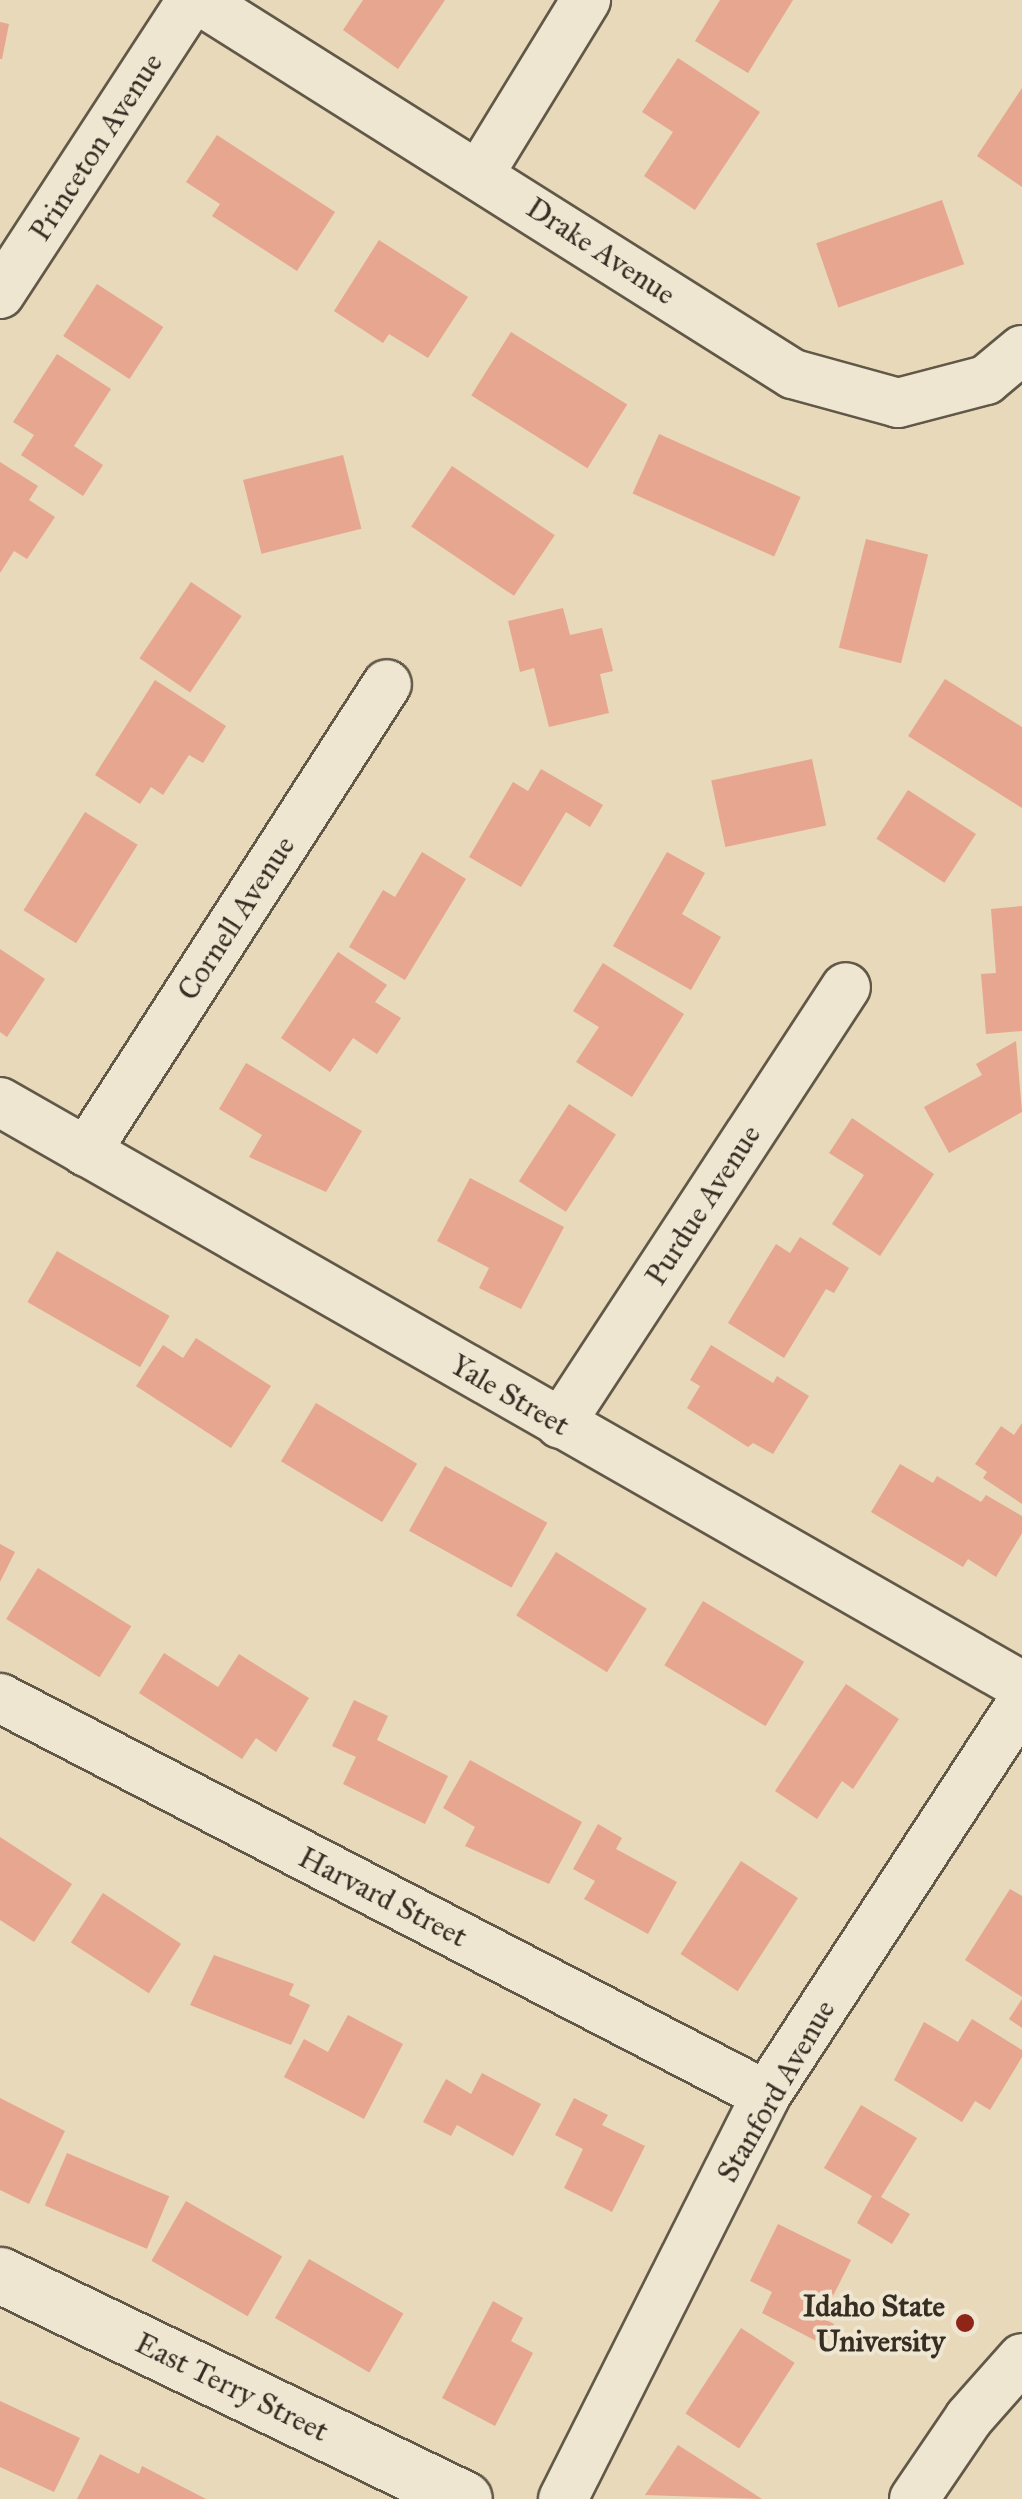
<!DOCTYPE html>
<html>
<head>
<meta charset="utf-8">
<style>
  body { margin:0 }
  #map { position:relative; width:1022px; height:2499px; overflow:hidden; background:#e7d9b9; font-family:"IM FELL Great Primer",serif }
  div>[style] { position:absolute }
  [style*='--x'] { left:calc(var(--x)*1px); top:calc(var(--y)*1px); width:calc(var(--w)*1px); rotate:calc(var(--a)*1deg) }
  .building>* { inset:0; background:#e6a68f; transform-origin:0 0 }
  .roads { filter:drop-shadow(2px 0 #625848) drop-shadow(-2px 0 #625848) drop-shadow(0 2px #625848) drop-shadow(0 -2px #625848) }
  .minor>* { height:48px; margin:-24px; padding:0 24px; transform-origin:24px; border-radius:24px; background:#efe6d2 }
  .tertiary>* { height:55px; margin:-27.5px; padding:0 27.5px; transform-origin:27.5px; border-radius:27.5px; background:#efe6d2 }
  .dots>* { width:28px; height:28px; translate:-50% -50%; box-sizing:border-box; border:5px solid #efe6d2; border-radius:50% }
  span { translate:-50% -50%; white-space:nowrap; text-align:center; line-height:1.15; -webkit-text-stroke:8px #efe6d2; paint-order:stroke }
  .street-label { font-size:30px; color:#362d23 }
  .poi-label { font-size:30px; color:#362d23; font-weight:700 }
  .right { translate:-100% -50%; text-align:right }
</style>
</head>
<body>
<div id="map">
  <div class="building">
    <i style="clip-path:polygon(363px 0,445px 0,398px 69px,343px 30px)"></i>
    <i style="clip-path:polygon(720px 0,793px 0,748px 73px,695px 41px)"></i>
    <i style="clip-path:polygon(0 22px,9px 24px,2px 59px,0 59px)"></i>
    <i style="clip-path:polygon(678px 58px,760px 112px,695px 210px,644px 176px,673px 132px,642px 112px)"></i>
    <i style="clip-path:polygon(1022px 88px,1022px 187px,977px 156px)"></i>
    <i style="clip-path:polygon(217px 135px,335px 212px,297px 271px,212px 216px,220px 204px,186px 182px)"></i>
    <i style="left:942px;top:200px;width:68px;height:133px;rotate:71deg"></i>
    <i style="clip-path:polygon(379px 240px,468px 297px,428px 358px,389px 334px,383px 343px,334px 311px)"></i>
    <i style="left:97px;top:284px;width:79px;height:62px;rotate:33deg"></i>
    <i style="left:511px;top:332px;width:137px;height:75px;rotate:32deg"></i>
    <i style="clip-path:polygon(57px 354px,111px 389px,74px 446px,103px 465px,83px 496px,21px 455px,34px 435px,13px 422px)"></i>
    <i style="left:659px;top:434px;width:155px;height:65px;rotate:24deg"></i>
    <i style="left:343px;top:455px;width:76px;height:103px;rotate:76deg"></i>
    <i style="clip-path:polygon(0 462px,38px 486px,29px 500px,55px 517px,27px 559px,14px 551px,0 573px)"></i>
    <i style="left:452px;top:466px;width:124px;height:73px;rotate:34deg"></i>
    <i style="left:866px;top:539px;width:64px;height:112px;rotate:14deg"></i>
    <i style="left:191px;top:582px;width:61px;height:92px;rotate:34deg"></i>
    <i style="clip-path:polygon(563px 608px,570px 635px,602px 628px,613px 671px,600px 674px,609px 713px,549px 727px,534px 668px,520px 672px,508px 621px)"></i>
    <i style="clip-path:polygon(945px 679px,1022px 727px,1022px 808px,908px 736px)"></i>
    <i style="clip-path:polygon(155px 680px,226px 726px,203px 763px,189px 755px,163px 795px,151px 787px,140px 804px,95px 775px)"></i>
    <i style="left:812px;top:759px;width:68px;height:103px;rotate:78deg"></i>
    <i style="clip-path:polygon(541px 769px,603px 805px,590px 827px,566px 812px,521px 887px,469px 857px,513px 782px,528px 791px)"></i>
    <i style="left:908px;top:790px;width:81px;height:58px;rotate:33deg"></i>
    <i style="left:85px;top:812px;width:62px;height:116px;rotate:32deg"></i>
    <i style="clip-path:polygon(422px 852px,466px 879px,405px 980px,349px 947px,383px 890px,395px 897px)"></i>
    <i style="clip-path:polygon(667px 852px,705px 873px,682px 914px,721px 937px,691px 990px,613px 946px)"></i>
    <i style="clip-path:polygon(1022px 906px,1022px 1031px,986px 1034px,981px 974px,996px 973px,991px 909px)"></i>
    <i style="clip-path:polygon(0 949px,45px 979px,7px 1037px,0 1032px)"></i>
    <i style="clip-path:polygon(338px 952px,387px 985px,375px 1002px,401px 1018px,377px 1054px,353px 1038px,330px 1072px,281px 1038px)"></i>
    <i style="clip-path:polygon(603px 963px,684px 1014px,632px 1097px,576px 1062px,599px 1027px,573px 1011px)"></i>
    <i style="clip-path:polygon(1016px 1041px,1022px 1112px,949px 1153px,924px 1107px,982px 1075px,976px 1064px)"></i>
    <i style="clip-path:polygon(246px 1063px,362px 1131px,326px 1192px,249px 1157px,262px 1135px,219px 1109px)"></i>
    <i style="left:569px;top:1104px;width:56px;height:92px;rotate:33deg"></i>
    <i style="clip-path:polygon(852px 1118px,934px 1174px,880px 1256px,832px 1224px,864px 1175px,829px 1153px)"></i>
    <i style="clip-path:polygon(470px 1178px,564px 1227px,521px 1309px,479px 1288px,489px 1268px,437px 1241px)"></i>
    <i style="clip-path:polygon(800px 1237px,849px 1268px,834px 1293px,826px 1289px,784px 1358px,728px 1323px,776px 1244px,790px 1253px)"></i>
    <i style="left:57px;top:1251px;width:130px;height:59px;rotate:30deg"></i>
    <i style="clip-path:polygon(196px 1338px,271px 1386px,231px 1448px,136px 1386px,163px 1345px,183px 1358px)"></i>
    <i style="clip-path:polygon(711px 1345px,773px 1383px,777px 1376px,809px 1396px,773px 1454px,753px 1443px,748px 1447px,687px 1408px,700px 1386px,690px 1380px)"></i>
    <i style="left:316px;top:1403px;width:118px;height:68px;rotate:31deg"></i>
    <i style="clip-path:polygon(1022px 1423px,1022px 1504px,983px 1478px,987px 1472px,975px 1464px,1001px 1426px,1014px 1435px)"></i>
    <i style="clip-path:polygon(900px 1464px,933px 1483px,937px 1476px,981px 1502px,986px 1495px,1022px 1516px,1022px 1533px,996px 1577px,968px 1559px,963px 1567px,871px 1512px)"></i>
    <i style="left:445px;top:1466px;width:117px;height:74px;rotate:29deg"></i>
    <i style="clip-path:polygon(0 1544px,15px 1552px,0 1582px)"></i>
    <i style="left:556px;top:1552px;width:107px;height:75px;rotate:32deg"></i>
    <i style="left:38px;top:1568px;width:110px;height:60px;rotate:32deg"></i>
    <i style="left:703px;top:1601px;width:118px;height:75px;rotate:31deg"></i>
    <i style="clip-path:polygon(164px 1653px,218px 1687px,239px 1654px,309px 1698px,276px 1752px,256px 1738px,242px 1759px,139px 1693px)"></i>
    <i style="clip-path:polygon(846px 1684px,899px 1719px,853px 1789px,842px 1781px,817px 1819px,775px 1791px)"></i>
    <i style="clip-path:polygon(354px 1700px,388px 1716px,377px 1740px,448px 1776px,425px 1824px,343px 1784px,356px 1757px,332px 1746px)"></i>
    <i style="clip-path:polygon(470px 1760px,582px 1822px,549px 1884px,465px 1846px,475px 1827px,443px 1808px)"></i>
    <i style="clip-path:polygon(598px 1824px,622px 1838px,616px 1849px,677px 1882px,648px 1934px,584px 1899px,595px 1881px,573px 1869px)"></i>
    <i style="clip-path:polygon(0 1837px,72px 1884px,34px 1942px,0 1920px)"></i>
    <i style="left:741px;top:1861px;width:68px;height:111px;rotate:33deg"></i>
    <i style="clip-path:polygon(1010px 1889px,1022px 1896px,1022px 1997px,965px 1960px)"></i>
    <i style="left:103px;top:1893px;width:93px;height:59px;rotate:33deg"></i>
    <i style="clip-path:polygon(214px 1955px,294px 1984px,289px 1995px,310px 2005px,291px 2045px,190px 2005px)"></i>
    <i style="clip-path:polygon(1022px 1999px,1022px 2028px,1009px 2019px)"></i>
    <i style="clip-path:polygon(348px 2015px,403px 2044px,364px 2119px,284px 2077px,304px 2039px,328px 2052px)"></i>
    <i style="clip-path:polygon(972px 2019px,1022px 2050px,1022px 2057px,990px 2110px,975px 2101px,962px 2122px,894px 2080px,924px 2022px,958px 2042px)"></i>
    <i style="clip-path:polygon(482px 2073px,541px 2104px,513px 2156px,457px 2125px,451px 2136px,423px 2122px,446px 2079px,471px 2094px)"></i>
    <i style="clip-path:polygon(0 2098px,65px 2131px,29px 2204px,0 2190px)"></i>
    <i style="clip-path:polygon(574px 2098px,608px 2115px,602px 2125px,645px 2146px,612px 2212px,564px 2188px,583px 2149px,555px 2135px)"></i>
    <i style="clip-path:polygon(861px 2105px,917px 2138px,881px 2197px,910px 2214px,892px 2244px,857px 2223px,872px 2196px,824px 2168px)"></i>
    <i style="left:67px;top:2153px;width:111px;height:57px;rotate:23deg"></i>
    <i style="left:186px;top:2201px;width:111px;height:69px;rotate:30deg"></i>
    <i style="clip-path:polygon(778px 2224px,851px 2260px,822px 2318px,834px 2324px,824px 2345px,762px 2313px,772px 2292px,750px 2281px)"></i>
    <i style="left:309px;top:2259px;width:109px;height:68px;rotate:30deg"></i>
    <i style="clip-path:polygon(493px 2301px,523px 2318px,511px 2341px,533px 2353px,495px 2426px,442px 2398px)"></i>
    <i style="left:741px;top:2328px;width:64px;height:102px;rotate:33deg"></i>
    <i style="clip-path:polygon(0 2401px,80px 2438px,54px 2492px,0 2467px)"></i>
    <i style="clip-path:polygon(678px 2445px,762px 2499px,645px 2495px)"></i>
    <i style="clip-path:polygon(100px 2454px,139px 2474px,142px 2466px,206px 2499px,77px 2499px)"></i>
  </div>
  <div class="roads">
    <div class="minor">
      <i style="--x:199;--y:0;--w:702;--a:32.2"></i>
      <i style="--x:793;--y:374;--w:109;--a:15.4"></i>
      <i style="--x:898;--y:403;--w:91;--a:-14.6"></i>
      <i style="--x:986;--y:380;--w:47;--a:-39.8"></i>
      <i style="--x:480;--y:173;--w:203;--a:-58.5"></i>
      <i style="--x:0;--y:294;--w:351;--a:-56.9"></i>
      <i style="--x:0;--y:1102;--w:1177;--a:29.74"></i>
      <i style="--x:86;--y:1152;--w:556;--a:-57.25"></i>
      <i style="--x:560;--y:1424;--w:522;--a:-56.8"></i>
      <i style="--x:0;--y:1698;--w:863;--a:27.4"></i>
      <i style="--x:563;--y:2499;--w:452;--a:-63.3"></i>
      <i style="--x:766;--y:2095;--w:469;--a:-56.9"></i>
      <i style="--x:914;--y:2499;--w:98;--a:-55.8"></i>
      <i style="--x:969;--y:2418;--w:80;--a:-48.5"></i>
    </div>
    <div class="tertiary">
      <i style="--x:0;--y:2275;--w:515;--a:25.77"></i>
    </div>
  </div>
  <div class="dots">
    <i style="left:965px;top:2323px;background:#8f2418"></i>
  </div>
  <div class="street-label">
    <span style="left:96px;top:147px;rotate:-57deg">Princeton Avenue</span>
    <span style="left:601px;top:251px;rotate:33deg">Drake Avenue</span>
    <span style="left:236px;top:918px;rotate:-57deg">Cornell Avenue</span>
    <span style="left:703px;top:1205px;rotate:-57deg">Purdue Avenue</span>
    <span style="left:510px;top:1395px;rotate:30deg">Yale Street</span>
    <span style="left:383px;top:1897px;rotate:27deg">Harvard Street</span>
    <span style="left:776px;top:2091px;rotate:-60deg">Stanford Avenue</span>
    <span style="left:232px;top:2387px;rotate:26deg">East Terry Street</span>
  </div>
  <div class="poi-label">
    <span class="right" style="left:945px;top:2323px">Idaho State<br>University</span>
  </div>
</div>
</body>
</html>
